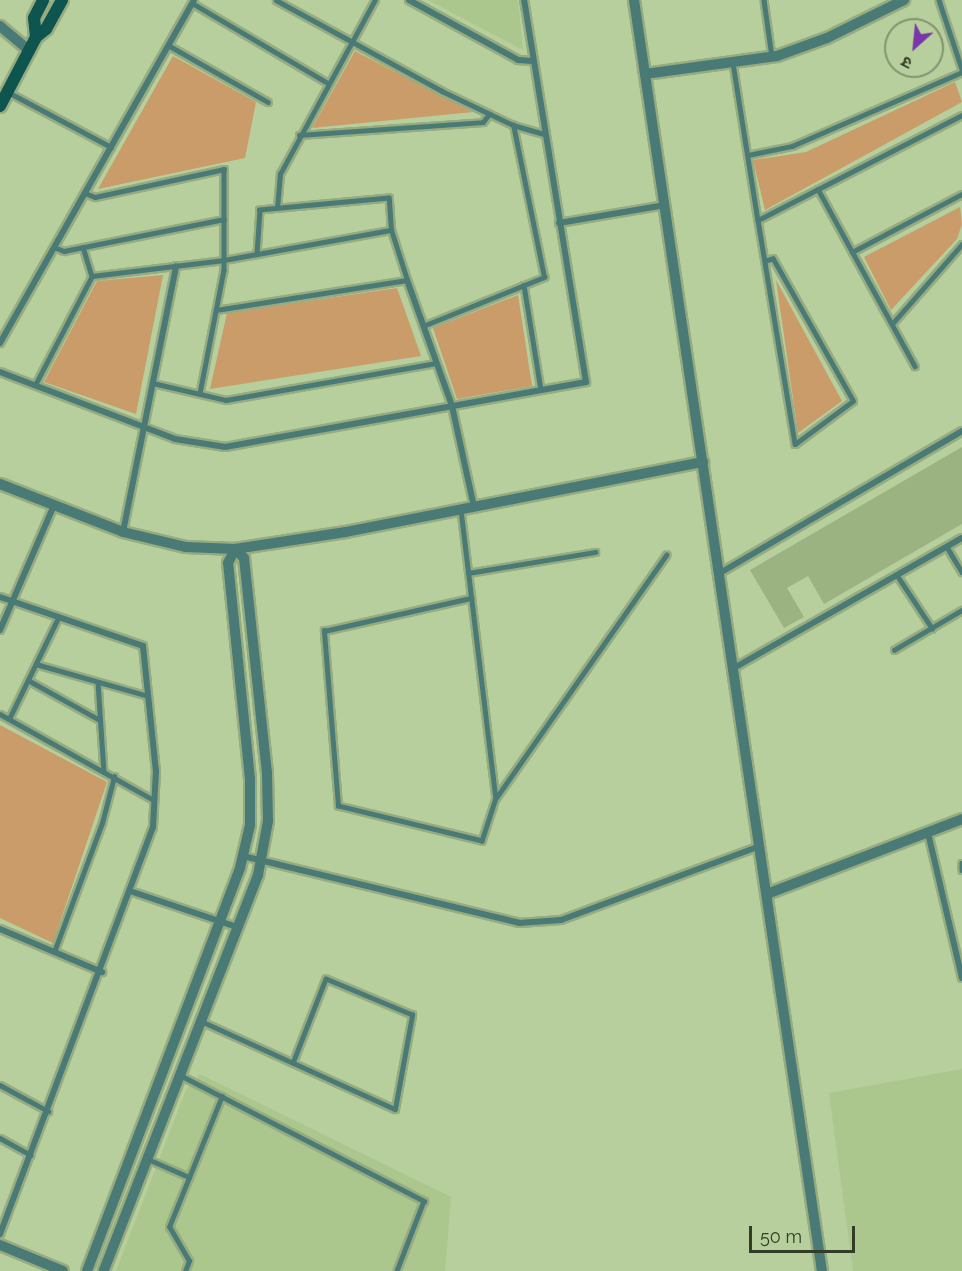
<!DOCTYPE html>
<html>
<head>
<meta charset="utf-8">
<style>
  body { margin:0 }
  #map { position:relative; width:962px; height:1271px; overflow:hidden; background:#b6cf9c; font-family:Raleway,"Noto Sans Devanagari",sans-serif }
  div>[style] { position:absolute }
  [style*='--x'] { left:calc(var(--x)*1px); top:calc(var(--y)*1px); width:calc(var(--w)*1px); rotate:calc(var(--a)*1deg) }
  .built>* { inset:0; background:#acc78d }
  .green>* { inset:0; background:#ca9c69 }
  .building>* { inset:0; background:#9bb381 }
  .roads { filter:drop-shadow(2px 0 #96ac80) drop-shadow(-2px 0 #96ac80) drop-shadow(0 2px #96ac80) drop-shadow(0 -2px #96ac80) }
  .service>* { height:4.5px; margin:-2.25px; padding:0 2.25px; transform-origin:2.25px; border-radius:2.25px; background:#497a76 }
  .minor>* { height:6px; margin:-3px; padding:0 3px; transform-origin:3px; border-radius:3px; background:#497a76 }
  .tertiary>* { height:10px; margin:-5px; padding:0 5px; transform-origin:5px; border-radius:5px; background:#497a76 }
  .secondary>* { height:12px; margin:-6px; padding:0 6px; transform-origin:6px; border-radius:6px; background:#0e544f }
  span { translate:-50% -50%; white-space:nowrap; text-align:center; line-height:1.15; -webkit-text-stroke:4.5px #b6cf9c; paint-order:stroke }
  .north { position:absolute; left:884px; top:18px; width:60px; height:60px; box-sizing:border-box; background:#b6cf9c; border:2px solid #81946d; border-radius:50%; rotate:207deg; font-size:16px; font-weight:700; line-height:24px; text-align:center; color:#323c27 }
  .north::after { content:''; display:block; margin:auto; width:21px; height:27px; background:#7b36a9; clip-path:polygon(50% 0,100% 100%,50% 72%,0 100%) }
  .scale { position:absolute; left:749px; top:1226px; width:106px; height:27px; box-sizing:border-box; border:3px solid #323c27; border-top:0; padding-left:8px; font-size:18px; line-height:21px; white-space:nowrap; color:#323c27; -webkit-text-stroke:4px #b6cf9c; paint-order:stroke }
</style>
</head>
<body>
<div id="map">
  <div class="built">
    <i style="clip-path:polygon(428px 0,518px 0,523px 50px)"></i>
    <i style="clip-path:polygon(962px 1069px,962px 1271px,853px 1271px,829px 1093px)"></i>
    <i style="clip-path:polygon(200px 1074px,451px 1197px,445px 1271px,116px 1271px,186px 1090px)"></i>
  </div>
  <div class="green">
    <i style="clip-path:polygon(355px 51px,473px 112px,312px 128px)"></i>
    <i style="clip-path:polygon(173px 56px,256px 102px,245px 158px,98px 189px)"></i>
    <i style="clip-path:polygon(955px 82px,962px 102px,765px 210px,753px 160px,806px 152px)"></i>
    <i style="clip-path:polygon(960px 207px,962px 224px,957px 239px,891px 310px,864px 257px)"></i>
    <i style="clip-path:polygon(163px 275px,136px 414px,44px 382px,97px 281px)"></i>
    <i style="clip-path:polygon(776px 280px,842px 401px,798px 433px)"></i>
    <i style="clip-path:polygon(397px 288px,421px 356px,210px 389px,227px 313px)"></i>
    <i style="clip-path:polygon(518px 295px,532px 386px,457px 399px,433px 328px)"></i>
    <i style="clip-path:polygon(0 725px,107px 782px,53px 943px,0 918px)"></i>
  </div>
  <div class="building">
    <i style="clip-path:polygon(962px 447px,962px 524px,824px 604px,808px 576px,787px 588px,804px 617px,784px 628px,750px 570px)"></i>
  </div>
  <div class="roads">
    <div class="service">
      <i style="--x:276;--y:0;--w:189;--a:28.7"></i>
      <i style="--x:442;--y:91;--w:79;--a:25.6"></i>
      <i style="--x:513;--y:125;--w:33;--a:16"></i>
      <i style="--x:764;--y:0;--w:58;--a:82"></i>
      <i style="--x:939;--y:0;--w:73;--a:71.6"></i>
      <i style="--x:192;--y:3;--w:158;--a:30.5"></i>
      <i style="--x:168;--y:45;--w:115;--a:29.7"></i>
      <i style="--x:733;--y:63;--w:159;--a:81"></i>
      <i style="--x:758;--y:220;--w:227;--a:80.6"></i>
      <i style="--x:795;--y:444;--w:72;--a:-36.6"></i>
      <i style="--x:853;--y:401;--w:163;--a:-119.4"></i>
      <i style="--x:773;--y:259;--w:8;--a:166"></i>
      <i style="--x:8;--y:92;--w:117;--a:28.1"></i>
      <i style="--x:299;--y:135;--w:184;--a:-4"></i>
      <i style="--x:483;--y:122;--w:10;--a:-53"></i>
      <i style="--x:748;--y:155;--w:45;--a:-11.6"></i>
      <i style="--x:792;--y:146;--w:185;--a:-23.5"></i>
      <i style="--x:818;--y:189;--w:202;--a:61.3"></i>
      <i style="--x:85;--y:193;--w:11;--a:22"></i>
      <i style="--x:95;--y:197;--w:132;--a:-12.2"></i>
      <i style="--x:224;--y:169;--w:101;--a:90"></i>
      <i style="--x:224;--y:270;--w:126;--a:101"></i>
      <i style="--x:277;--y:208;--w:34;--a:-85"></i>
      <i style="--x:280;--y:174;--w:198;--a:-61.4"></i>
      <i style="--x:758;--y:220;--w:229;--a:-27.2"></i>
      <i style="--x:54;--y:247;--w:11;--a:22"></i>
      <i style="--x:64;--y:251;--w:163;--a:-11.3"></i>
      <i style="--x:83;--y:247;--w:30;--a:73"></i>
      <i style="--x:852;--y:252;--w:124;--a:-27.8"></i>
      <i style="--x:524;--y:285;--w:106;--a:80.8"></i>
      <i style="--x:216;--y:310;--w:193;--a:-8.9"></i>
      <i style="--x:407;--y:280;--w:52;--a:-107.7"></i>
      <i style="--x:391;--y:230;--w:32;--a:-94"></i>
      <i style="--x:389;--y:198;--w:130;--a:174.7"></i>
      <i style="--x:260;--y:210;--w:44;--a:93.9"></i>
      <i style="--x:892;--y:324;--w:106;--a:-48.8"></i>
      <i style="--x:423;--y:326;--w:131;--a:-22"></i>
      <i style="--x:544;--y:277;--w:155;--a:-101.5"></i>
      <i style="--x:153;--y:383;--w:75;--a:13.1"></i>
      <i style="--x:226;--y:400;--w:213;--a:-10"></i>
      <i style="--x:35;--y:385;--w:123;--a:-62.4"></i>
      <i style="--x:92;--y:276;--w:133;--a:-6.9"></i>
      <i style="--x:224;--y:260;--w:170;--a:-10.2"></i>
      <i style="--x:461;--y:510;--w:290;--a:83.1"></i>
      <i style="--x:496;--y:798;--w:45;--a:108"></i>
      <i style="--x:482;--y:841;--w:148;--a:-166.3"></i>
      <i style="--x:338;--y:806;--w:176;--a:-94.6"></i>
      <i style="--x:324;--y:631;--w:151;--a:-12.7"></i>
      <i style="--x:947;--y:547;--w:29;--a:59"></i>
      <i style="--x:468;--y:573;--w:129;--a:-9.4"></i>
      <i style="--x:897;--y:575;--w:64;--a:56.6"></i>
      <i style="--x:894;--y:650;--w:79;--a:-30.5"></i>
      <i style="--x:36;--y:664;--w:116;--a:15.9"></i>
      <i style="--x:28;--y:680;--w:82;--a:29.1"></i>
      <i style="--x:98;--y:682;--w:90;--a:86.2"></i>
      <i style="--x:0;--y:714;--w:176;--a:29.2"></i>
      <i style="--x:9;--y:719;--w:112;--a:-64.1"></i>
      <i style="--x:496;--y:798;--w:297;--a:-55"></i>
      <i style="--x:962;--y:863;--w:7;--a:90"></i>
      <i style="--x:54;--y:952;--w:138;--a:-69.6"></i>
      <i style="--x:102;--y:823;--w:48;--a:-75.4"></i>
      <i style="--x:201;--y:1021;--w:213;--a:24.4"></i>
      <i style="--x:395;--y:1109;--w:96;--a:-79.7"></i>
      <i style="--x:412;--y:1015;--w:93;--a:-157.3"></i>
      <i style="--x:326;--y:979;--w:90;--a:111.4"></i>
      <i style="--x:180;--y:1075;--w:275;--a:27.3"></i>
      <i style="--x:424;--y:1201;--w:75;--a:111.1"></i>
      <i style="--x:0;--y:1085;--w:55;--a:28.4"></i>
      <i style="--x:0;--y:1138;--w:35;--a:29"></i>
      <i style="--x:148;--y:1159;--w:45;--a:23.7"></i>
      <i style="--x:185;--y:1271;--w:11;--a:-68"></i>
      <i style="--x:189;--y:1261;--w:39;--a:-120"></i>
      <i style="--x:169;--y:1227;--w:141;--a:-68"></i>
    </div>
    <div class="minor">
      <i style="--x:409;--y:0;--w:124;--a:28.8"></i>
      <i style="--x:518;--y:60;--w:15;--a:4"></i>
      <i style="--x:559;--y:223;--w:108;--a:-9.6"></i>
      <i style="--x:407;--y:280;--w:134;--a:70.3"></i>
      <i style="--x:452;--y:406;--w:103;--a:77.7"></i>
      <i style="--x:0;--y:343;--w:394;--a:-60.5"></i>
      <i style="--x:0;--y:372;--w:187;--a:20.9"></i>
      <i style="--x:175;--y:439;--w:51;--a:9.1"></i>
      <i style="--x:225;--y:447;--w:367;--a:-10.2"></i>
      <i style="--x:586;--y:382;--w:387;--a:-99.2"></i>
      <i style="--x:123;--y:532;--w:271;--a:-78.7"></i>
      <i style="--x:720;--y:573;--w:281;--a:-30.4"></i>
      <i style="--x:0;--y:597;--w:151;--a:18.9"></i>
      <i style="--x:143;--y:646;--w:126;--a:84.1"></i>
      <i style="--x:156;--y:771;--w:56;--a:93.1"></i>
      <i style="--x:153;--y:827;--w:435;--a:110.6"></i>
      <i style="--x:0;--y:630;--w:136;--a:-66.6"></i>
      <i style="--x:734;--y:668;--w:262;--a:-29.7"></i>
      <i style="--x:928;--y:833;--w:149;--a:76.8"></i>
      <i style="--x:243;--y:856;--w:284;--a:13.6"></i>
      <i style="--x:519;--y:923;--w:42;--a:-4.1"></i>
      <i style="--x:561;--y:920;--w:212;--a:-20.4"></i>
      <i style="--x:130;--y:891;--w:113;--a:18.6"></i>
      <i style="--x:0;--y:929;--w:111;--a:22.9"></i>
    </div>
    <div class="tertiary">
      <i style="--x:634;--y:0;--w:1285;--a:81.59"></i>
      <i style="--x:0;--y:26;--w:39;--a:40"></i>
      <i style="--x:645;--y:74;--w:133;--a:-7.8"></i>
      <i style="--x:777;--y:56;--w:53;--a:-19.8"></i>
      <i style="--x:827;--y:38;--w:86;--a:-26.3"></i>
      <i style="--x:0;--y:484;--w:132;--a:21.3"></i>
      <i style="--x:123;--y:532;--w:65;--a:13.4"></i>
      <i style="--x:186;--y:547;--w:49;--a:2.3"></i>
      <i style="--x:235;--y:549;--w:112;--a:-8.7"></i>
      <i style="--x:346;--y:532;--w:364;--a:-11.1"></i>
      <i style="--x:767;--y:894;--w:209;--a:-21"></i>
      <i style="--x:0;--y:1245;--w:68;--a:22.4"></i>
      <i style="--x:87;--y:1271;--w:431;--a:-69.2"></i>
      <i style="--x:240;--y:868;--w:44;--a:-76.9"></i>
      <i style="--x:250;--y:825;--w:46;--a:-90"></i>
      <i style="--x:250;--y:779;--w:217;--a:-95.8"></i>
      <i style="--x:228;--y:563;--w:16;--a:-63"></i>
      <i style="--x:235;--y:549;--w:13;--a:45"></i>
      <i style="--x:244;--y:558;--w:217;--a:83.9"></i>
      <i style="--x:267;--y:774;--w:47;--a:88.8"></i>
      <i style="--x:268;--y:821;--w:55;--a:100.5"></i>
      <i style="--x:258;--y:875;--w:425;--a:111.3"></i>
    </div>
    <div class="secondary">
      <i style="--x:36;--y:37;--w:19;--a:-96"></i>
      <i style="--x:34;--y:18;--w:20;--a:-63"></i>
      <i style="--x:0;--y:106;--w:78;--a:-62.4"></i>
      <i style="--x:36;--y:37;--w:13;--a:-39"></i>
      <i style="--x:46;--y:29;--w:33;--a:-61"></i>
    </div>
  </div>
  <div class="north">उ</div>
  <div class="scale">50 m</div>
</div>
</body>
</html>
